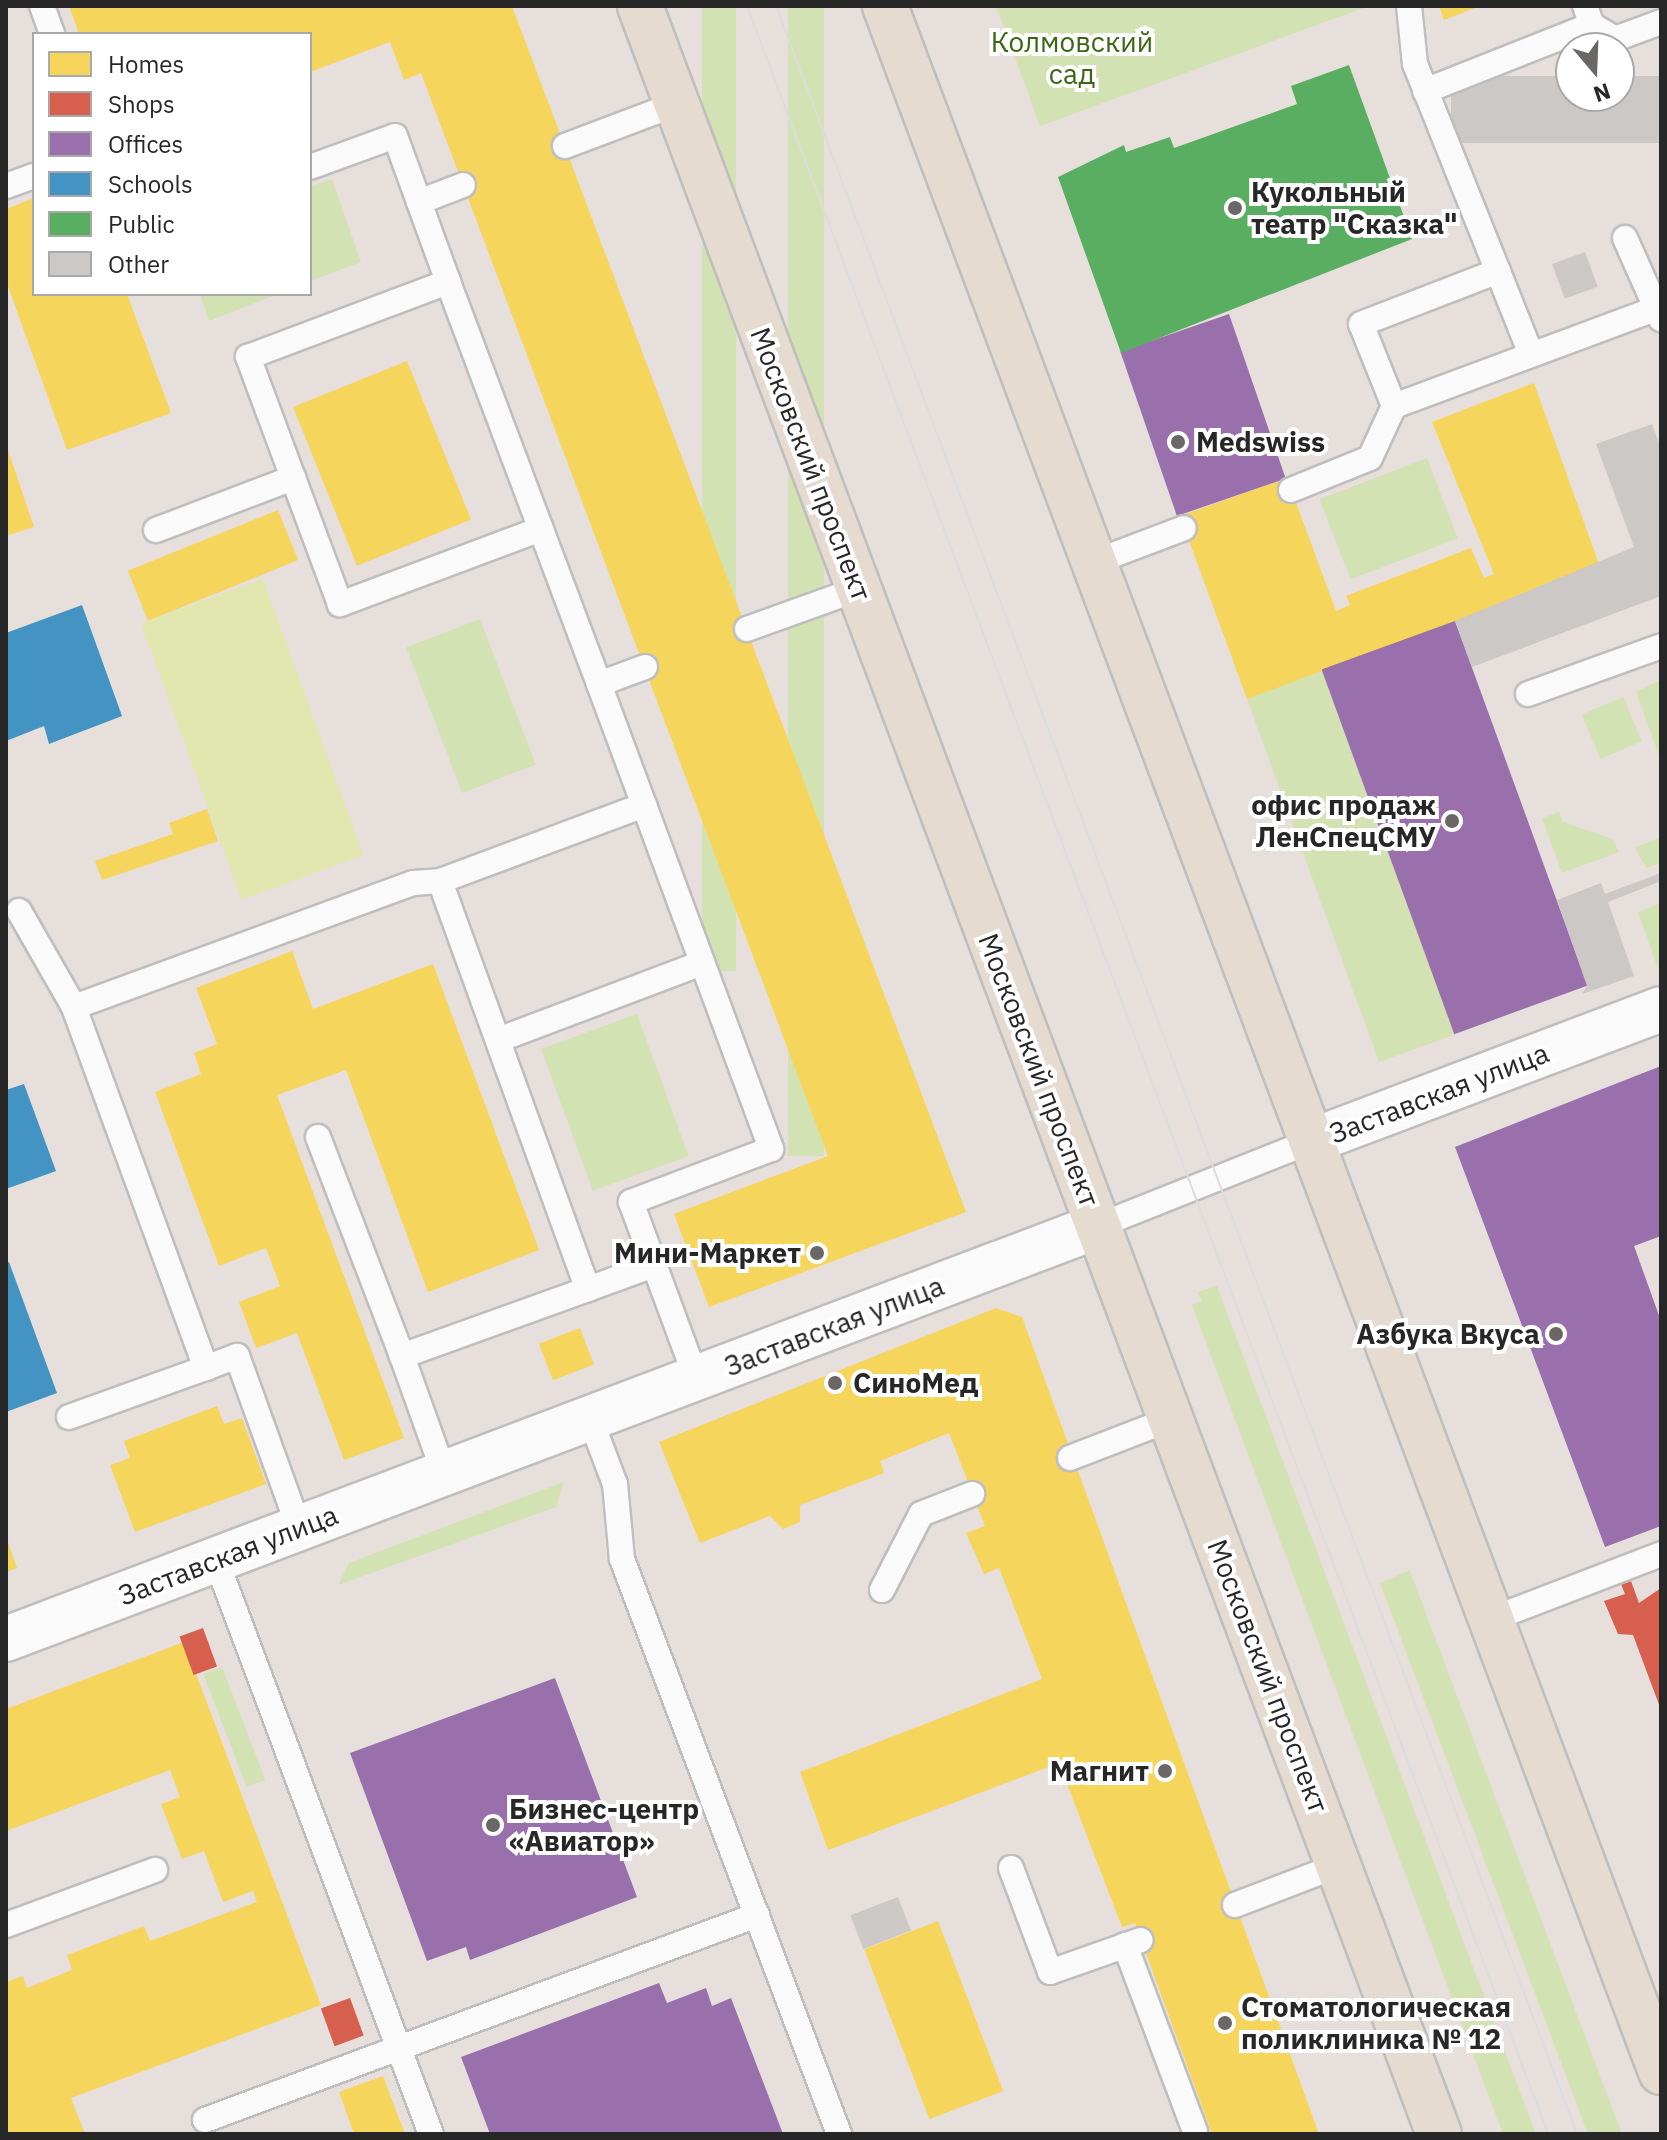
<!DOCTYPE html>
<html>
<head>
<meta charset="utf-8">
<style>
  body { margin:0 }
  #map { position:relative; width:1667px; height:2140px; overflow:hidden; background:#e6dfdc; font-family:"IBM Plex Sans",sans-serif }
  div>[style] { position:absolute }
  [style*='--x'] { left:calc(var(--x)*1px); top:calc(var(--y)*1px); width:calc(var(--w)*1px); rotate:calc(var(--a)*1deg) }
  .green>* { inset:0; background:#d3e2b2; transform-origin:0 0 }
  .pitch>* { inset:0; background:#e2e7af; transform-origin:0 0 }
  .homes>* { inset:0; background:#f6d55c; transform-origin:0 0 }
  .shops>* { inset:0; background:#d6604d; transform-origin:0 0 }
  .offices>* { inset:0; background:#9970ab; transform-origin:0 0 }
  .schools>* { inset:0; background:#4393c3 }
  .public>* { inset:0; background:#5aae61 }
  .building>* { inset:0; background:#ccc8c6; transform-origin:0 0 }
  .roads { filter:drop-shadow(2px 0 #bfbebe) drop-shadow(-2px 0 #bfbebe) drop-shadow(0 2px #bfbebe) drop-shadow(0 -2px #bfbebe) }
  .service>* { height:24px; margin:-12px; padding:0 12px; transform-origin:12px; border-radius:12px; background:#fbfafa }
  .minor>* { height:44px; margin:-22px; padding:0 22px; transform-origin:22px; border-radius:22px; background:#fbfafa }
  .primary>* { height:44px; margin:-22px; padding:0 22px; transform-origin:22px; border-radius:22px; background:#e6dbd1 }
  .tram>* { height:2px; margin:-1px; padding:0 1px; transform-origin:1px; border-radius:1px; background:#dcdcde }
  .dots>* { width:22px; height:22px; translate:-50% -50%; box-sizing:border-box; border:4px solid #fff; border-radius:50% }
  span { translate:-50% -50%; white-space:nowrap; text-align:center; line-height:1.15; -webkit-text-stroke:8px #fff; paint-order:stroke }
  .park-label { font-size:28px; color:#3c6615 }
  .poi-label { font-size:28px; color:#272727; font-weight:700 }
  .left { translate:0 -50%; text-align:left }
  .right { translate:-100% -50%; text-align:right }
  .street-label { font-size:28px; color:#272727 }
  .frame { position:absolute; inset:0; border:8px solid #272727; pointer-events:none }
  .legend { position:absolute; left:32px; top:32px; width:280px; height:264px; box-sizing:border-box; background:#fff; border:2px solid #a9a9a9; margin:0; padding:10px 14px; list-style:none; font-size:24px; color:#272727 }
  .legend li { display:flex; align-items:center; gap:16px; height:40px }
  .legend b { width:40px; border:2px solid #a9a9a9 }
  .north { position:absolute; left:1555px; top:32px; width:80px; height:80px; box-sizing:border-box; background:#fff; border:2px solid #a9a9a9; border-radius:50%; rotate:161deg; font-size:22px; font-weight:700; line-height:32px; text-align:center; color:#272727 }
  .north::after { content:''; display:block; margin:auto; width:28px; height:36px; background:#6a6766; clip-path:polygon(50% 0,100% 100%,50% 72%,0 100%) }
</style>
</head>
<body>
<div id="map">
  <div class="green">
    <i style="left:702px;top:6px;width:34px;height:965px"></i>
    <i style="left:788px;top:6px;width:36px;height:1150px"></i>
    <i style="clip-path:polygon(996px 6px,1369px 6px,1040px 126px)"></i>
    <i style="clip-path:polygon(332px 179px,361px 262px,310px 281px,310px 187px)"></i>
    <i style="clip-path:polygon(200px 294px,278px 294px,209px 321px)"></i>
    <i style="left:1427px;top:458px;width:86px;height:115px;rotate:69deg"></i>
    <i style="left:480px;top:619px;width:156px;height:79px;rotate:69deg"></i>
    <i style="left:1322px;top:671px;width:387px;height:80px;rotate:70deg"></i>
    <i style="clip-path:polygon(1661px 680px,1661px 761px,1636px 692px)"></i>
    <i style="left:1623px;top:697px;width:48px;height:45px;rotate:67deg"></i>
    <i style="clip-path:polygon(1559px 812px,1563px 822px,1613px 839px,1619px 852px,1562px 873px,1542px 818px)"></i>
    <i style="clip-path:polygon(1661px 838px,1661px 863px,1646px 868px,1635px 847px)"></i>
    <i style="clip-path:polygon(1661px 903px,1661px 968px,1658px 969px,1638px 912px)"></i>
    <i style="left:637px;top:1014px;width:151px;height:102px;rotate:70deg"></i>
    <i style="clip-path:polygon(1217px 1286px,1536px 2134px,1503px 2134px,1192px 1305px,1202px 1302px,1198px 1292px)"></i>
    <i style="clip-path:polygon(564px 1482px,556px 1507px,338px 1585px,349px 1563px)"></i>
    <i style="clip-path:polygon(1410px 1570px,1410px 1571px,1622px 2134px,1588px 2134px,1380px 1583px)"></i>
    <i style="left:222px;top:1667px;width:121px;height:20px;rotate:69deg"></i>
  </div>
  <div class="pitch">
    <i style="left:263px;top:579px;width:294px;height:130px;rotate:70deg"></i>
  </div>
  <div class="homes">
    <i style="clip-path:polygon(69px 6px,512px 6px,966px 1212px,709px 1307px,674px 1214px,828px 1156px,421px 73px,404px 80px,390px 42px,310px 72px,310px 34px,79px 34px)"></i>
    <i style="clip-path:polygon(1439px 6px,1480px 6px,1444px 20px)"></i>
    <i style="clip-path:polygon(34px 198px,34px 294px,127px 294px,171px 413px,67px 450px,6px 281px,6px 209px)"></i>
    <i style="left:407px;top:361px;width:171px;height:123px;rotate:68deg"></i>
    <i style="clip-path:polygon(1534px 383px,1600px 567px,1247px 699px,1180px 516px,1287px 478px,1336px 611px,1350px 605px,1346px 596px,1471px 548px,1484px 578px,1494px 574px,1432px 422px)"></i>
    <i style="clip-path:polygon(6px 444px,34px 527px,6px 536px)"></i>
    <i style="left:278px;top:510px;width:54px;height:162px;rotate:68deg"></i>
    <i style="clip-path:polygon(207px 809px,218px 841px,102px 880px,95px 861px,173px 834px,169px 823px)"></i>
    <i style="clip-path:polygon(292px 951px,313px 1009px,433px 964px,539px 1250px,428px 1292px,346px 1070px,277px 1095px,404px 1438px,344px 1460px,297px 1333px,256px 1348px,239px 1302px,280px 1286px,266px 1248px,219px 1266px,155px 1092px,201px 1074px,194px 1053px,217px 1044px,196px 988px)"></i>
    <i style="clip-path:polygon(996px 1308px,1022px 1317px,1319px 2134px,1212px 2134px,1135px 1923px,1122px 1927px,1059px 1763px,828px 1850px,800px 1772px,1042px 1679px,999px 1568px,984px 1574px,966px 1533px,985px 1526px,949px 1433px,880px 1461px,884px 1473px,800px 1505px,800px 1522px,783px 1529px,770px 1516px,700px 1543px,659px 1442px)"></i>
    <i style="left:580px;top:1328px;width:39px;height:44px;rotate:69deg"></i>
    <i style="clip-path:polygon(217px 1406px,224px 1424px,242px 1418px,266px 1484px,135px 1532px,110px 1465px,130px 1458px,124px 1441px)"></i>
    <i style="clip-path:polygon(6px 1537px,17px 1568px,6px 1572px)"></i>
    <i style="clip-path:polygon(184px 1642px,321px 2005px,71px 2098px,85px 2134px,6px 2134px,6px 1982px,23px 1976px,27px 1988px,72px 1970px,67px 1955px,144px 1926px,150px 1941px,257px 1902px,253px 1891px,223px 1902px,204px 1851px,182px 1859px,161px 1804px,180px 1797px,170px 1770px,6px 1831px,6px 1709px)"></i>
    <i style="left:938px;top:1921px;width:182px;height:79px;rotate:69deg"></i>
    <i style="clip-path:polygon(383px 2076px,405px 2134px,354px 2134px,339px 2092px)"></i>
  </div>
  <div class="shops">
    <i style="clip-path:polygon(1631px 1581px,1639px 1603px,1661px 1588px,1661px 1710px,1633px 1635px,1618px 1634px,1604px 1601px,1625px 1594px,1621px 1584px)"></i>
    <i style="left:203px;top:1628px;width:41px;height:25px;rotate:70deg"></i>
    <i style="left:350px;top:1998px;width:40px;height:31px;rotate:70deg"></i>
  </div>
  <div class="offices">
    <i style="left:1229px;top:314px;width:174px;height:115px;rotate:71deg"></i>
    <i style="left:1455px;top:621px;width:388px;height:142px;rotate:70deg"></i>
    <i style="clip-path:polygon(1661px 1066px,1661px 1236px,1634px 1246px,1661px 1321px,1661px 1526px,1605px 1547px,1455px 1147px)"></i>
    <i style="clip-path:polygon(555px 1678px,637px 1897px,470px 1960px,466px 1947px,427px 1961px,350px 1753px)"></i>
    <i style="clip-path:polygon(659px 1983px,667px 2003px,706px 1988px,712px 2006px,731px 1998px,783px 2134px,490px 2134px,461px 2057px)"></i>
  </div>
  <div class="schools">
    <i style="clip-path:polygon(82px 605px,122px 716px,49px 744px,44px 726px,6px 741px,6px 633px)"></i>
    <i style="clip-path:polygon(24px 1084px,56px 1171px,6px 1189px,6px 1090px)"></i>
    <i style="clip-path:polygon(9px 1262px,57px 1393px,6px 1412px,6px 1263px)"></i>
  </div>
  <div class="public">
    <i style="clip-path:polygon(1349px 65px,1412px 239px,1121px 353px,1058px 177px,1124px 145px,1126px 152px,1170px 137px,1174px 148px,1297px 104px,1291px 86px)"></i>
  </div>
  <div class="building">
    <i style="left:1661px;top:76px;width:67px;height:210px;rotate:90deg"></i>
    <i style="left:1585px;top:252px;width:37px;height:35px;rotate:70deg"></i>
    <i style="clip-path:polygon(1652px 424px,1661px 448px,1661px 596px,1472px 667px,1455px 621px,1634px 547px,1596px 444px)"></i>
    <i style="clip-path:polygon(1661px 873px,1661px 881px,1608px 902px,1634px 976px,1582px 994px,1587px 986px,1557px 900px,1601px 883px,1605px 894px)"></i>
    <i style="left:898px;top:1897px;width:36px;height:51px;rotate:69deg"></i>
  </div>
  <div class="roads">
    <div class="service">
      <i style="--x:42;--y:6;--w:30;--a:70"></i>
      <i style="--x:1409;--y:6;--w:58;--a:84.1"></i>
      <i style="--x:1415;--y:64;--w:312;--a:68.2"></i>
      <i style="--x:1585;--y:6;--w:20;--a:70"></i>
      <i style="--x:1592;--y:25;--w:27;--a:31"></i>
      <i style="--x:1615;--y:39;--w:49;--a:-20.3"></i>
      <i style="--x:1425;--y:91;--w:180;--a:-21.6"></i>
      <i style="--x:565;--y:146;--w:119;--a:-20.7"></i>
      <i style="--x:310;--y:167;--w:90;--a:-20"></i>
      <i style="--x:395;--y:136;--w:155;--a:70"></i>
      <i style="--x:6;--y:186;--w:30;--a:-20"></i>
      <i style="--x:419;--y:202;--w:47;--a:-21.1"></i>
      <i style="--x:1625;--y:238;--w:89;--a:66"></i>
      <i style="--x:1394;--y:406;--w:275;--a:-20.4"></i>
      <i style="--x:1291;--y:490;--w:85;--a:-22.1"></i>
      <i style="--x:1370;--y:458;--w:57;--a:-65.2"></i>
      <i style="--x:1394;--y:406;--w:88;--a:-111.9"></i>
      <i style="--x:1361;--y:324;--w:147;--a:-21.1"></i>
      <i style="--x:541;--y:529;--w:215;--a:159.5"></i>
      <i style="--x:340;--y:604;--w:264;--a:-110.4"></i>
      <i style="--x:248;--y:357;--w:214;--a:-20.6"></i>
      <i style="--x:448;--y:282;--w:429;--a:69.4"></i>
      <i style="--x:599;--y:684;--w:129;--a:69.6"></i>
      <i style="--x:156;--y:530;--w:147;--a:-20.8"></i>
      <i style="--x:1092;--y:563;--w:98;--a:-20.8"></i>
      <i style="--x:747;--y:629;--w:118;--a:-19.8"></i>
      <i style="--x:599;--y:684;--w:49;--a:-20.3"></i>
      <i style="--x:1528;--y:694;--w:141;--a:-19.8"></i>
      <i style="--x:440;--y:881;--w:218;--a:-20.4"></i>
      <i style="--x:644;--y:805;--w:367;--a:69.7"></i>
      <i style="--x:771;--y:1149;--w:150;--a:159.3"></i>
      <i style="--x:631;--y:1202;--w:188;--a:69.7"></i>
      <i style="--x:19;--y:911;--w:111;--a:60.2"></i>
      <i style="--x:498;--y:1040;--w:218;--a:-20.7"></i>
      <i style="--x:318;--y:1137;--w:235;--a:69"></i>
      <i style="--x:1098;--y:1226;--w:230;--a:-21.7"></i>
      <i style="--x:588;--y:1289;--w:70;--a:-20"></i>
      <i style="--x:69;--y:1417;--w:145;--a:-19.7"></i>
      <i style="--x:590;--y:1418;--w:71;--a:69.3"></i>
      <i style="--x:615;--y:1484;--w:75;--a:84.7"></i>
      <i style="--x:622;--y:1559;--w:615;--a:69.32"></i>
      <i style="--x:1070;--y:1458;--w:108;--a:-21.1"></i>
      <i style="--x:299;--y:1528;--w:183;--a:-109.8"></i>
      <i style="--x:237;--y:1356;--w:33;--a:159"></i>
      <i style="--x:206;--y:1368;--w:384;--a:-110.1"></i>
      <i style="--x:74;--y:1007;--w:361;--a:-20.1"></i>
      <i style="--x:413;--y:883;--w:27;--a:-4"></i>
      <i style="--x:440;--y:881;--w:434;--a:70.1"></i>
      <i style="--x:588;--y:1289;--w:198;--a:160.2"></i>
      <i style="--x:402;--y:1356;--w:124;--a:70.3"></i>
      <i style="--x:216;--y:1560;--w:613;--a:69.47"></i>
      <i style="--x:882;--y:1590;--w:85;--a:-62.8"></i>
      <i style="--x:921;--y:1514;--w:55;--a:-21.4"></i>
      <i style="--x:1492;--y:1619;--w:181;--a:-21"></i>
      <i style="--x:1011;--y:1868;--w:111;--a:69.4"></i>
      <i style="--x:1050;--y:1972;--w:96;--a:-19.4"></i>
      <i style="--x:1235;--y:1905;--w:111;--a:-21"></i>
      <i style="--x:6;--y:1925;--w:159;--a:-20.3"></i>
      <i style="--x:1125;--y:1945;--w:199;--a:69.4"></i>
      <i style="--x:205;--y:2120;--w:589;--a:-20.37"></i>
    </div>
    <div class="minor">
      <i style="--x:1312;--y:1141;--w:373;--a:-20.7"></i>
      <i style="--x:6;--y:1639;--w:1167;--a:-20.72"></i>
    </div>
    <div class="primary">
      <i style="--x:640;--y:6;--w:2273;--a:69.42"></i>
      <i style="--x:885;--y:6;--w:2207;--a:69.41"></i>
    </div>
  </div>
  <div class="tram">
    <i style="--x:747;--y:6;--w:2274;--a:69.37"></i>
    <i style="--x:776;--y:6;--w:2274;--a:69.37"></i>
  </div>
  <div class="dots">
    <i style="left:1235px;top:208px;background:#6a6766"></i>
    <i style="left:1178px;top:442px;background:#6a6766"></i>
    <i style="left:1452px;top:821px;background:#6a6766"></i>
    <i style="left:817px;top:1253px;background:#6a6766"></i>
    <i style="left:1556px;top:1334px;background:#6a6766"></i>
    <i style="left:835px;top:1383px;background:#6a6766"></i>
    <i style="left:1165px;top:1771px;background:#6a6766"></i>
    <i style="left:493px;top:1825px;background:#6a6766"></i>
    <i style="left:1225px;top:2023px;background:#6a6766"></i>
  </div>
  <div class="park-label">
    <span style="left:1072px;top:58px">Колмовский<br>сад</span>
  </div>
  <div class="poi-label">
    <span class="left" style="left:1251px;top:208px">Кукольный<br>театр "Сказка"</span>
    <span class="left" style="left:1196px;top:442px">Medswiss</span>
    <span class="right" style="left:1436px;top:821px">офис продаж<br>ЛенСпецСМУ</span>
    <span class="right" style="left:801px;top:1253px">Мини-Маркет</span>
    <span class="right" style="left:1540px;top:1334px">Азбука Вкуса</span>
    <span class="left" style="left:853px;top:1383px">СиноМед</span>
    <span class="right" style="left:1149px;top:1771px">Магнит</span>
    <span class="left" style="left:509px;top:1825px">Бизнес-центр<br>«Авиатор»</span>
    <span class="left" style="left:1241px;top:2023px">Стоматологическая<br>поликлиника № 12</span>
  </div>
  <div class="street-label">
    <span style="left:811px;top:464px;rotate:69deg">Московский проспект</span>
    <span style="left:1039px;top:1070px;rotate:69deg">Московский проспект</span>
    <span style="left:1439px;top:1093px;rotate:-21deg">Заставская улица</span>
    <span style="left:834px;top:1326px;rotate:-21deg">Заставская улица</span>
    <span style="left:228px;top:1555px;rotate:-21deg">Заставская улица</span>
    <span style="left:1268px;top:1676px;rotate:69deg">Московский проспект</span>
  </div>
  <div class="frame"></div>
  <ul class="legend">
  <li><b style="height:22px;background:#f6d55c"></b>Homes</li>
  <li><b style="height:22px;background:#d6604d"></b>Shops</li>
  <li><b style="height:22px;background:#9970ab"></b>Offices</li>
  <li><b style="height:22px;background:#4393c3"></b>Schools</li>
  <li><b style="height:22px;background:#5aae61"></b>Public</li>
  <li><b style="height:22px;background:#ccc8c6"></b>Other</li>
  </ul>
  <div class="north">N</div>
</div>
</body>
</html>
